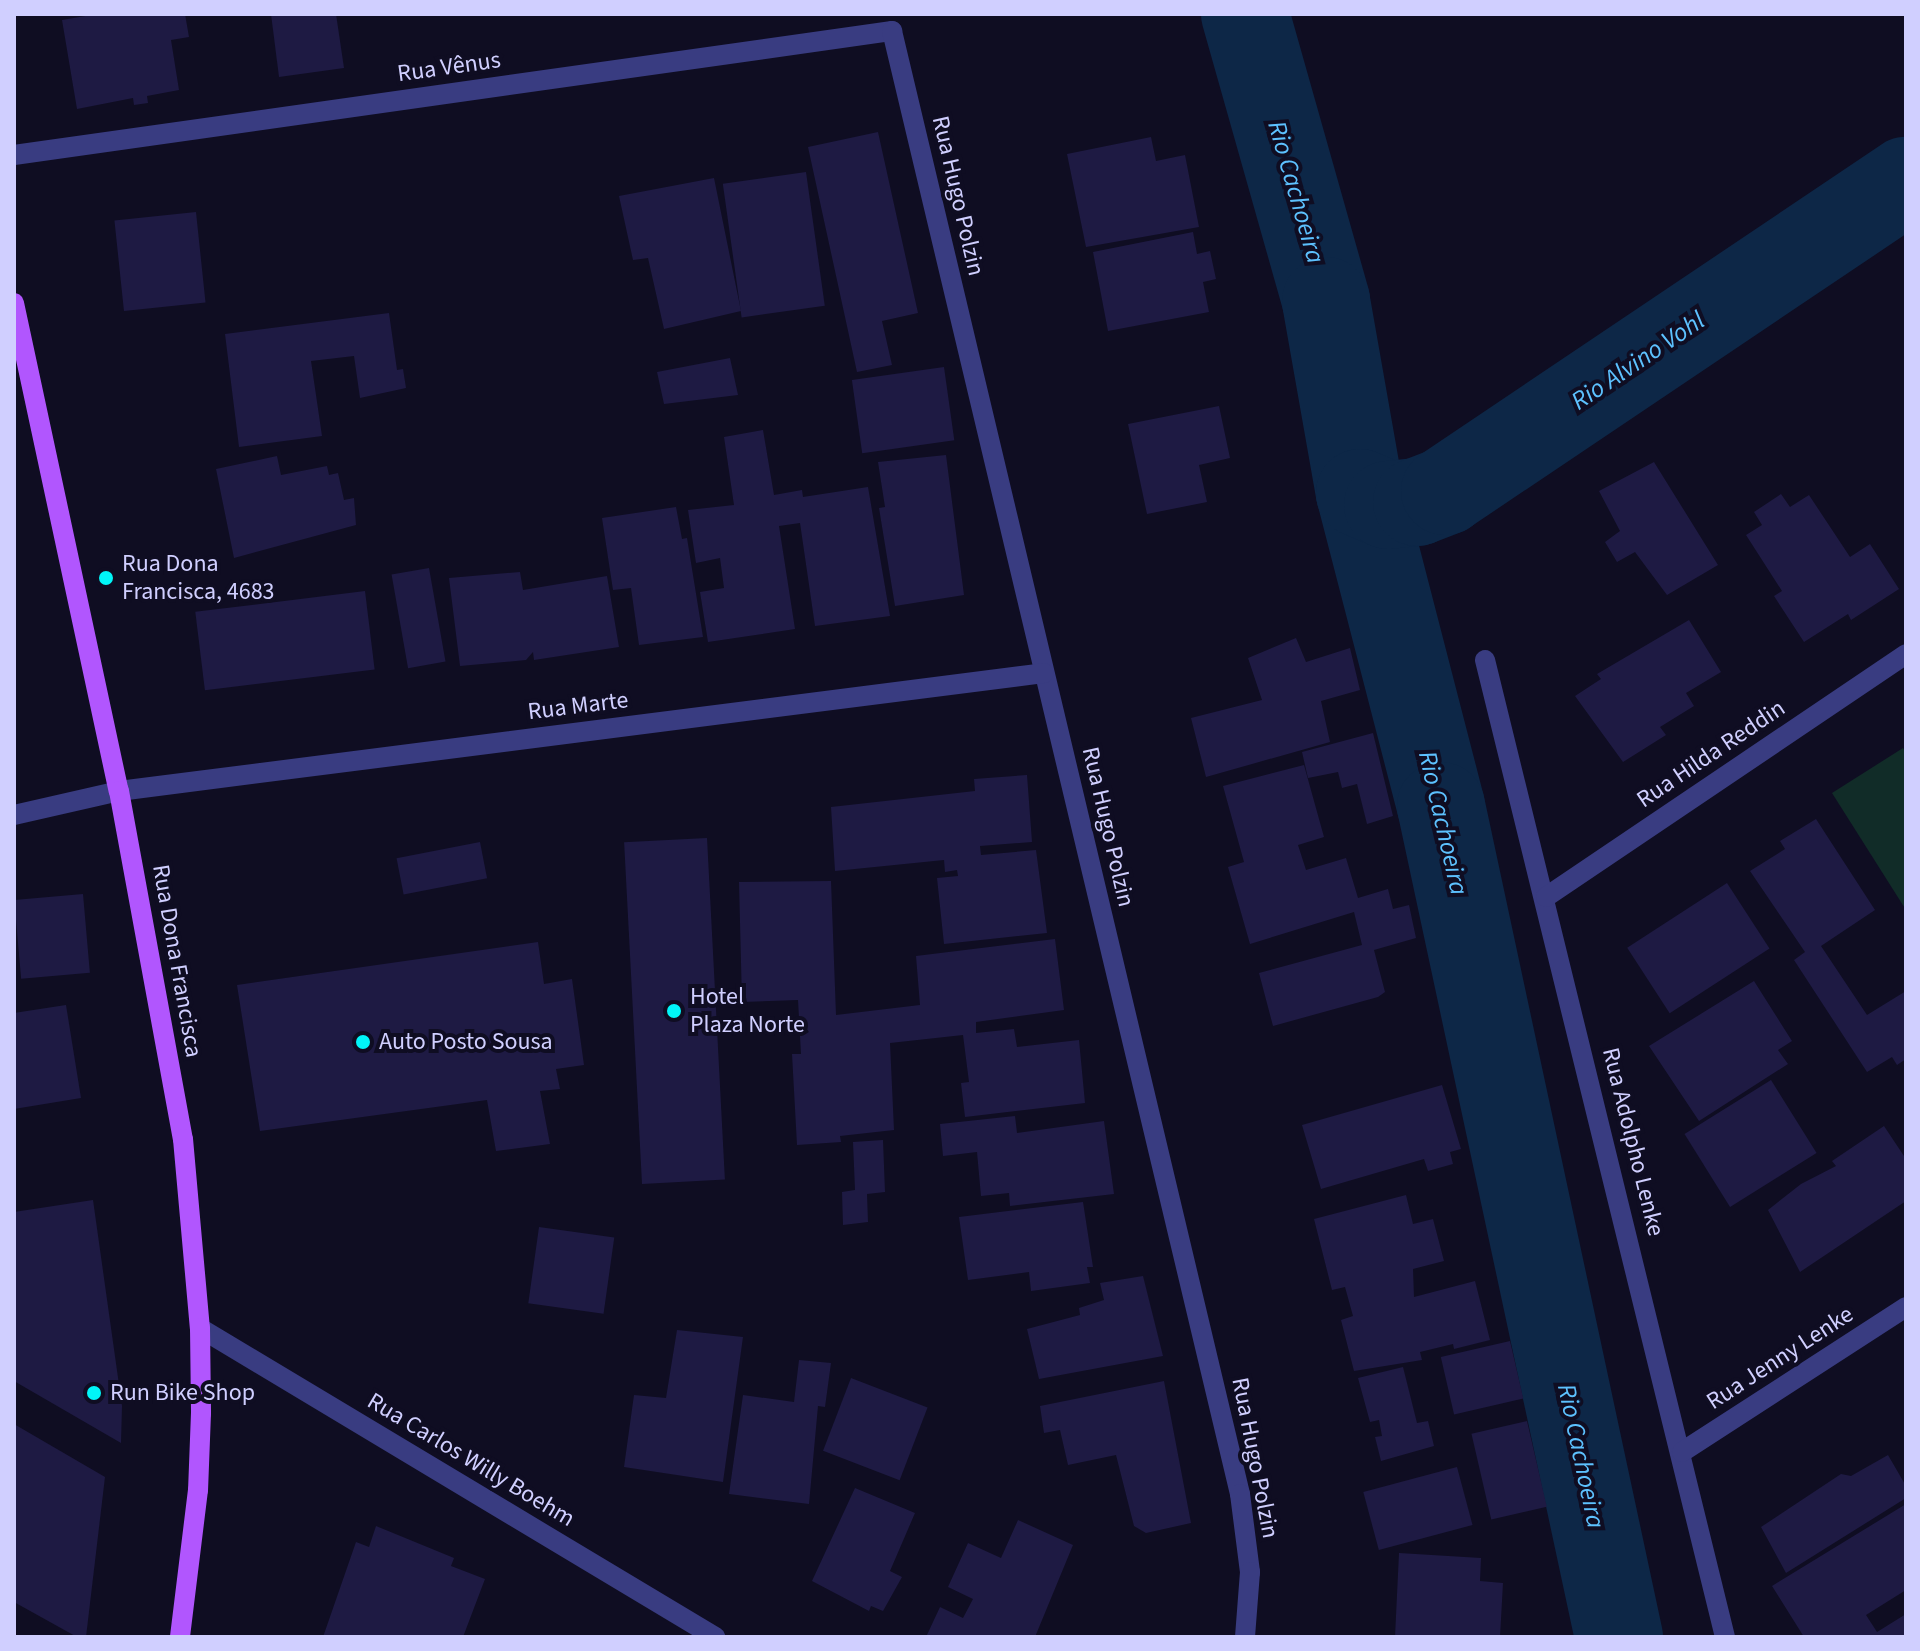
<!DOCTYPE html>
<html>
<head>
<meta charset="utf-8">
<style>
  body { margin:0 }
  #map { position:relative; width:1920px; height:1651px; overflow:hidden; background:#0f0d22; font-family:"Source Sans 3",sans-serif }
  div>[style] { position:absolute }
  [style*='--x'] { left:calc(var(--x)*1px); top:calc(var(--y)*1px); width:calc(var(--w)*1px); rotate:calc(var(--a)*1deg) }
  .green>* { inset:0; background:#112c28 }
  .river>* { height:88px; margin:-44px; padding:0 44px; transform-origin:44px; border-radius:44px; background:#0d2747 }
  .building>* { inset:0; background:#1e1a43; transform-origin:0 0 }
  .minor>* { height:20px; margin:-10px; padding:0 10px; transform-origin:10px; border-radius:10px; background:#393c81 }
  .major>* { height:20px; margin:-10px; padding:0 10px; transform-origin:10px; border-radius:10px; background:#b156fe }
  .dots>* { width:22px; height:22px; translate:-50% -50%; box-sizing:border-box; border:4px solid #0f0d22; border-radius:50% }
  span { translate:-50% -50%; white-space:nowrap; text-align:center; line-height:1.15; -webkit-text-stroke:8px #0f0d22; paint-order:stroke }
  .street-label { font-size:24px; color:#d0cfff }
  .poi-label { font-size:24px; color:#d0cfff }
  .left { translate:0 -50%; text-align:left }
  .water-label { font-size:26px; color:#5dc1fe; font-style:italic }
  .frame { position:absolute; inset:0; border:16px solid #d0cfff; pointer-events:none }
</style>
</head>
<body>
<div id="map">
  <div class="green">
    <i style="clip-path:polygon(1903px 748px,1906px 753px,1906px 910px,1832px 793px)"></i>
  </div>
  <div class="river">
    <i style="--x:1245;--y:14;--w:298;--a:74.2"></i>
    <i style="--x:1326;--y:301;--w:195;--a:80"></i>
    <i style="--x:1360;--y:493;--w:323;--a:75.5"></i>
    <i style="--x:1441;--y:806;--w:850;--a:77.91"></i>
    <i style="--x:1360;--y:493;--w:30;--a:23"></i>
    <i style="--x:1388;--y:505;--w:29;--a:-6"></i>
    <i style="--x:1417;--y:502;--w:30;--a:-21"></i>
    <i style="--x:1445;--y:491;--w:556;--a:-33.92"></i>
  </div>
  <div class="building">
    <i style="clip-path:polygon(97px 14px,185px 14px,189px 37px,171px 40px,179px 90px,147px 96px,148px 103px,134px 105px,133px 98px,77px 109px,62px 20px)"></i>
    <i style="clip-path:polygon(271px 14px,336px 14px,344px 68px,279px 77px)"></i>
    <i style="clip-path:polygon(878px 132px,918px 313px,882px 321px,892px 365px,857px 372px,808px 147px)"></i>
    <i style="clip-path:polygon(1151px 137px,1156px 161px,1185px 155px,1199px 227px,1086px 247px,1067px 154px)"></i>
    <i style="left:806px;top:172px;width:135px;height:84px;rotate:82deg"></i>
    <i style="clip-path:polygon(714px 178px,741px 311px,664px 329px,648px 258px,633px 260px,619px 196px)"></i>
    <i style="left:196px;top:212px;width:91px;height:82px;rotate:84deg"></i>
    <i style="clip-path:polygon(1193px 232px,1197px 254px,1210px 251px,1216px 279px,1203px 282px,1209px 312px,1108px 331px,1093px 252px)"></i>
    <i style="clip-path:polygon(389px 313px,397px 370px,403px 369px,406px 388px,360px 398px,354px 356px,311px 361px,322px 436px,239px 447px,225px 334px)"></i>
    <i style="clip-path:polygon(730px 358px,738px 395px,664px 404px,657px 372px)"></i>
    <i style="left:944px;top:367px;width:74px;height:93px;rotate:82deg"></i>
    <i style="clip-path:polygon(1219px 406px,1230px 458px,1199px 465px,1207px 502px,1147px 514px,1128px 424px)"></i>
    <i style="clip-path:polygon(763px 430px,774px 495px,802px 490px,803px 497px,868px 487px,890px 616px,815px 626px,800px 523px,779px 526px,795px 629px,708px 642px,700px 592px,724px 588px,720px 558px,696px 563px,688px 510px,734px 505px,724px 437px)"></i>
    <i style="clip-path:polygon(946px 455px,964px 595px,895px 606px,879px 508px,885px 507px,878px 462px)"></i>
    <i style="clip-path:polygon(277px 456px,281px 475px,327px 466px,329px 475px,338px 473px,344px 500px,354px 498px,356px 525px,234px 558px,216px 469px)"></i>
    <i style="clip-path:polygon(1654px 462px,1718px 565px,1667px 595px,1635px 552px,1617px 562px,1605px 542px,1620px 531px,1599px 491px)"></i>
    <i style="clip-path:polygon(1781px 494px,1790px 507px,1809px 495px,1850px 557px,1870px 544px,1899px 589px,1851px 620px,1848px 614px,1804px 642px,1774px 596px,1782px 591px,1746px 535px,1762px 525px,1754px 512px)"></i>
    <i style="clip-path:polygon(676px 507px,682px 539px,687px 538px,703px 637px,639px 645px,631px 588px,613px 590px,602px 518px)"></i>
    <i style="left:429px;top:568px;width:95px;height:38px;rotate:80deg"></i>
    <i style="clip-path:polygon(520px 572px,523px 590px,607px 576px,619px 647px,534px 660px,533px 652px,526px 660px,460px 666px,449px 578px)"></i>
    <i style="left:365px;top:591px;width:79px;height:171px;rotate:83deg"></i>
    <i style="clip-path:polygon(1689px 620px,1721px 672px,1686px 693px,1694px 706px,1660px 727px,1666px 735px,1623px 762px,1575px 696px,1601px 679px,1597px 674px)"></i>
    <i style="clip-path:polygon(1296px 638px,1306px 662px,1350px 648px,1360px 690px,1321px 701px,1330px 742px,1206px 777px,1191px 718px,1262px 700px,1248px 658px)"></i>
    <i style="clip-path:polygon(1373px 733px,1393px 816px,1367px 824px,1357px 784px,1342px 788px,1338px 772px,1308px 778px,1302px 752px)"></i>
    <i style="clip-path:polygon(1304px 765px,1324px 837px,1298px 845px,1306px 870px,1346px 858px,1358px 898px,1388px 889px,1393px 909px,1409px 905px,1416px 938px,1374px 950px,1385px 992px,1378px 997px,1273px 1026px,1259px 973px,1362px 945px,1354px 912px,1250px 944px,1228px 867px,1244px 862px,1223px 786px)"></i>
    <i style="clip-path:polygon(1027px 775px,1032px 842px,980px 846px,981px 855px,1036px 850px,1047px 933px,944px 944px,937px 878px,958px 876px,957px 870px,945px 872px,944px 860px,835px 871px,831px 807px,975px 791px,974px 779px)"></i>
    <i style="clip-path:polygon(1816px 819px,1875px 910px,1821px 946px,1867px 1015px,1906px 991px,1906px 1059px,1897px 1065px,1892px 1057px,1867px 1072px,1794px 960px,1805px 952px,1750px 871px,1785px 849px,1780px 841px)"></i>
    <i style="left:707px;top:838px;width:342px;height:83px;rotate:87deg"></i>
    <i style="left:480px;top:842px;width:37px;height:85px;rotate:79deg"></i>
    <i style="clip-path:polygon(831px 881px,836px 1015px,920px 1005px,916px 956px,1055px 939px,1064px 1010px,976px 1022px,976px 1033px,1014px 1029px,1017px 1047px,1079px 1040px,1085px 1103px,965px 1117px,961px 1083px,969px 1082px,963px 1035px,890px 1043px,894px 1130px,840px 1136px,841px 1142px,797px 1145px,792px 1054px,801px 1054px,798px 1000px,742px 1002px,739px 882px)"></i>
    <i style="left:1727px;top:883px;width:78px;height:119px;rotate:57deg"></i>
    <i style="left:83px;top:894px;width:79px;height:69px;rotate:85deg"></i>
    <i style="clip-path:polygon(538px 942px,544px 984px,572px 979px,584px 1065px,556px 1069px,560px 1089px,540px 1091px,550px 1144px,496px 1151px,487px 1100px,260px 1131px,237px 985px)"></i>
    <i style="clip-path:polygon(1754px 981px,1792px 1041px,1778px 1050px,1788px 1064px,1699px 1121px,1649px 1046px)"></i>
    <i style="clip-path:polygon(66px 1005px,81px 1098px,14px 1109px,14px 1013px)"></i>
    <i style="left:1771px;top:1080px;width:86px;height:102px;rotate:58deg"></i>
    <i style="clip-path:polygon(1442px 1085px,1461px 1149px,1450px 1152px,1453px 1164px,1428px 1171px,1424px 1159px,1321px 1189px,1302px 1125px)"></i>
    <i style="clip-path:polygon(1015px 1116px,1017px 1133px,1104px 1121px,1114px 1194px,1010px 1206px,1009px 1193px,981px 1196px,977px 1152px,943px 1156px,940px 1124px)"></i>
    <i style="clip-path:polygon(1884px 1126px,1906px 1159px,1906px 1201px,1800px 1272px,1768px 1210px,1801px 1184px,1836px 1166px,1832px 1161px)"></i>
    <i style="clip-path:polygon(883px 1140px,885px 1192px,867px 1194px,868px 1222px,843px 1225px,842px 1192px,855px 1190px,853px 1142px)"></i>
    <i style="clip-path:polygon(1406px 1195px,1413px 1224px,1433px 1219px,1444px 1261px,1413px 1269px,1414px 1297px,1475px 1281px,1490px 1340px,1454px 1349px,1453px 1344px,1420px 1352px,1422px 1360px,1354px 1371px,1341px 1320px,1353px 1316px,1345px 1287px,1332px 1290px,1314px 1219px)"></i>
    <i style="clip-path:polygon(93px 1200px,122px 1406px,121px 1443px,14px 1381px,14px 1212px)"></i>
    <i style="clip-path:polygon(1083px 1202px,1093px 1267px,1087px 1267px,1090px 1283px,1031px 1291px,1029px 1272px,968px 1280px,959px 1217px)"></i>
    <i style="left:539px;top:1227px;width:76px;height:77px;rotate:8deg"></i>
    <i style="clip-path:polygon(1143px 1276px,1163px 1356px,1039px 1379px,1027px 1329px,1080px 1315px,1079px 1308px,1104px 1300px,1100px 1283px)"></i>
    <i style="clip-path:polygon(677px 1330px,743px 1337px,723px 1482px,624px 1467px,634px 1395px,666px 1398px)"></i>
    <i style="left:1510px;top:1341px;width:59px;height:71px;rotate:77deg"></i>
    <i style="clip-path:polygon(799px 1360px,831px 1363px,825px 1407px,818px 1406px,809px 1504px,729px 1494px,743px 1395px,794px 1402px)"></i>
    <i style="clip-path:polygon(1403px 1367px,1417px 1423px,1428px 1421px,1434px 1446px,1381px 1461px,1375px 1437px,1382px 1436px,1379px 1420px,1370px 1422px,1358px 1378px)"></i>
    <i style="left:851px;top:1378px;width:82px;height:78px;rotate:21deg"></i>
    <i style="clip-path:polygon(1164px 1381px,1191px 1523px,1146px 1533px,1134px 1526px,1116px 1455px,1068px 1465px,1060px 1430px,1044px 1433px,1040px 1406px)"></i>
    <i style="left:1527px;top:1421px;width:88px;height:57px;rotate:77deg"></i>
    <i style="clip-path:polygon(14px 1424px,105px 1477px,86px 1637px,77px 1637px,14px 1602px)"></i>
    <i style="clip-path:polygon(1888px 1455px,1906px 1486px,1906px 1498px,1786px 1573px,1761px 1527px,1841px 1474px,1851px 1476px)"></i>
    <i style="left:1457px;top:1467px;width:60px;height:97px;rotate:75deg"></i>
    <i style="clip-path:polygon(855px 1488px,915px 1513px,890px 1571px,902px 1577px,883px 1611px,871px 1606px,869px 1611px,812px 1581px)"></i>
    <i style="clip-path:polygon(1906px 1504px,1906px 1590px,1866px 1615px,1877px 1632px,1906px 1614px,1906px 1637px,1804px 1637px,1772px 1586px)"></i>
    <i style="clip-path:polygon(1018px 1520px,1073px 1545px,1035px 1637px,926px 1637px,940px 1607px,963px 1618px,973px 1599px,948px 1587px,968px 1543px,1001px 1558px)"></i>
    <i style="clip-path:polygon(376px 1526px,454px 1558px,451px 1566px,485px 1579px,463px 1637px,323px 1637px,356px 1542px,369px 1547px)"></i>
    <i style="clip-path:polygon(1399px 1553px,1481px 1558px,1480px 1581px,1503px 1583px,1500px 1637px,1395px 1637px)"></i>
  </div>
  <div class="minor">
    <i style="--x:14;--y:155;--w:887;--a:-8.04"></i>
    <i style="--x:892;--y:31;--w:1504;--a:76.62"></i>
    <i style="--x:1240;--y:1494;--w:79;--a:82.7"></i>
    <i style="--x:1250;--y:1572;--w:65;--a:94.4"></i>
    <i style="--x:1485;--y:660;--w:1006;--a:76.2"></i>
    <i style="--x:14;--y:815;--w:108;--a:-12.9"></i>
    <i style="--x:119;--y:791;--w:932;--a:-7.27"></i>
    <i style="--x:1546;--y:897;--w:434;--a:-34"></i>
    <i style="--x:200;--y:1328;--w:601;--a:30.96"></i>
    <i style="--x:1682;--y:1452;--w:267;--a:-32.9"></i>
  </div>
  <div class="major">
    <i style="--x:14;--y:303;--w:499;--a:77.9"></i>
    <i style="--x:119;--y:791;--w:354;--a:79.6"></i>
    <i style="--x:183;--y:1139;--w:190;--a:84.9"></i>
    <i style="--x:200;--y:1328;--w:85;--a:89.3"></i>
    <i style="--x:201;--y:1413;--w:77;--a:92.2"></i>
    <i style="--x:198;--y:1490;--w:148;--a:97"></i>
  </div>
  <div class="dots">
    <i style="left:106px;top:578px;background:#01f5f8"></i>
    <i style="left:674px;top:1011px;background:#01f5f8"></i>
    <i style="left:363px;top:1042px;background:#01f5f8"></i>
    <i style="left:94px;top:1393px;background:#01f5f8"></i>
  </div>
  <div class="street-label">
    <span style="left:449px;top:67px;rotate:-8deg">Rua Vênus</span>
    <span style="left:958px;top:196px;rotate:77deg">Rua Hugo Polzin</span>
    <span style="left:578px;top:706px;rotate:-7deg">Rua Marte</span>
    <span style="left:1711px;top:754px;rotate:-34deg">Rua Hilda Reddin</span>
    <span style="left:1108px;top:827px;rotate:77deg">Rua Hugo Polzin</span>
    <span style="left:177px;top:961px;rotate:80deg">Rua Dona Francisca</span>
    <span style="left:1633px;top:1142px;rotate:76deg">Rua Adolpho Lenke</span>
    <span style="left:1780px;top:1358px;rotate:-33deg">Rua Jenny Lenke</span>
    <span style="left:1255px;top:1458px;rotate:79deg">Rua Hugo Polzin</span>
    <span style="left:471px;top:1460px;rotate:31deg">Rua Carlos Willy Boehm</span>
  </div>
  <div class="poi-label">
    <span class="left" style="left:122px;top:578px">Rua Dona<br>Francisca, 4683</span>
    <span class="left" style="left:690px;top:1011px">Hotel<br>Plaza Norte</span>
    <span class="left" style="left:379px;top:1042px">Auto Posto Sousa</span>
    <span class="left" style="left:110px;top:1393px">Run Bike Shop</span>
  </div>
  <div class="water-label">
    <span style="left:1296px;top:192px;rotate:74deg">Rio Cachoeira</span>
    <span style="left:1638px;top:361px;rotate:-34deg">Rio Alvino Vohl</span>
    <span style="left:1443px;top:823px;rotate:77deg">Rio Cachoeira</span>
    <span style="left:1581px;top:1456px;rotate:78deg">Rio Cachoeira</span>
  </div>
  <div class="frame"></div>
</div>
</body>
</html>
